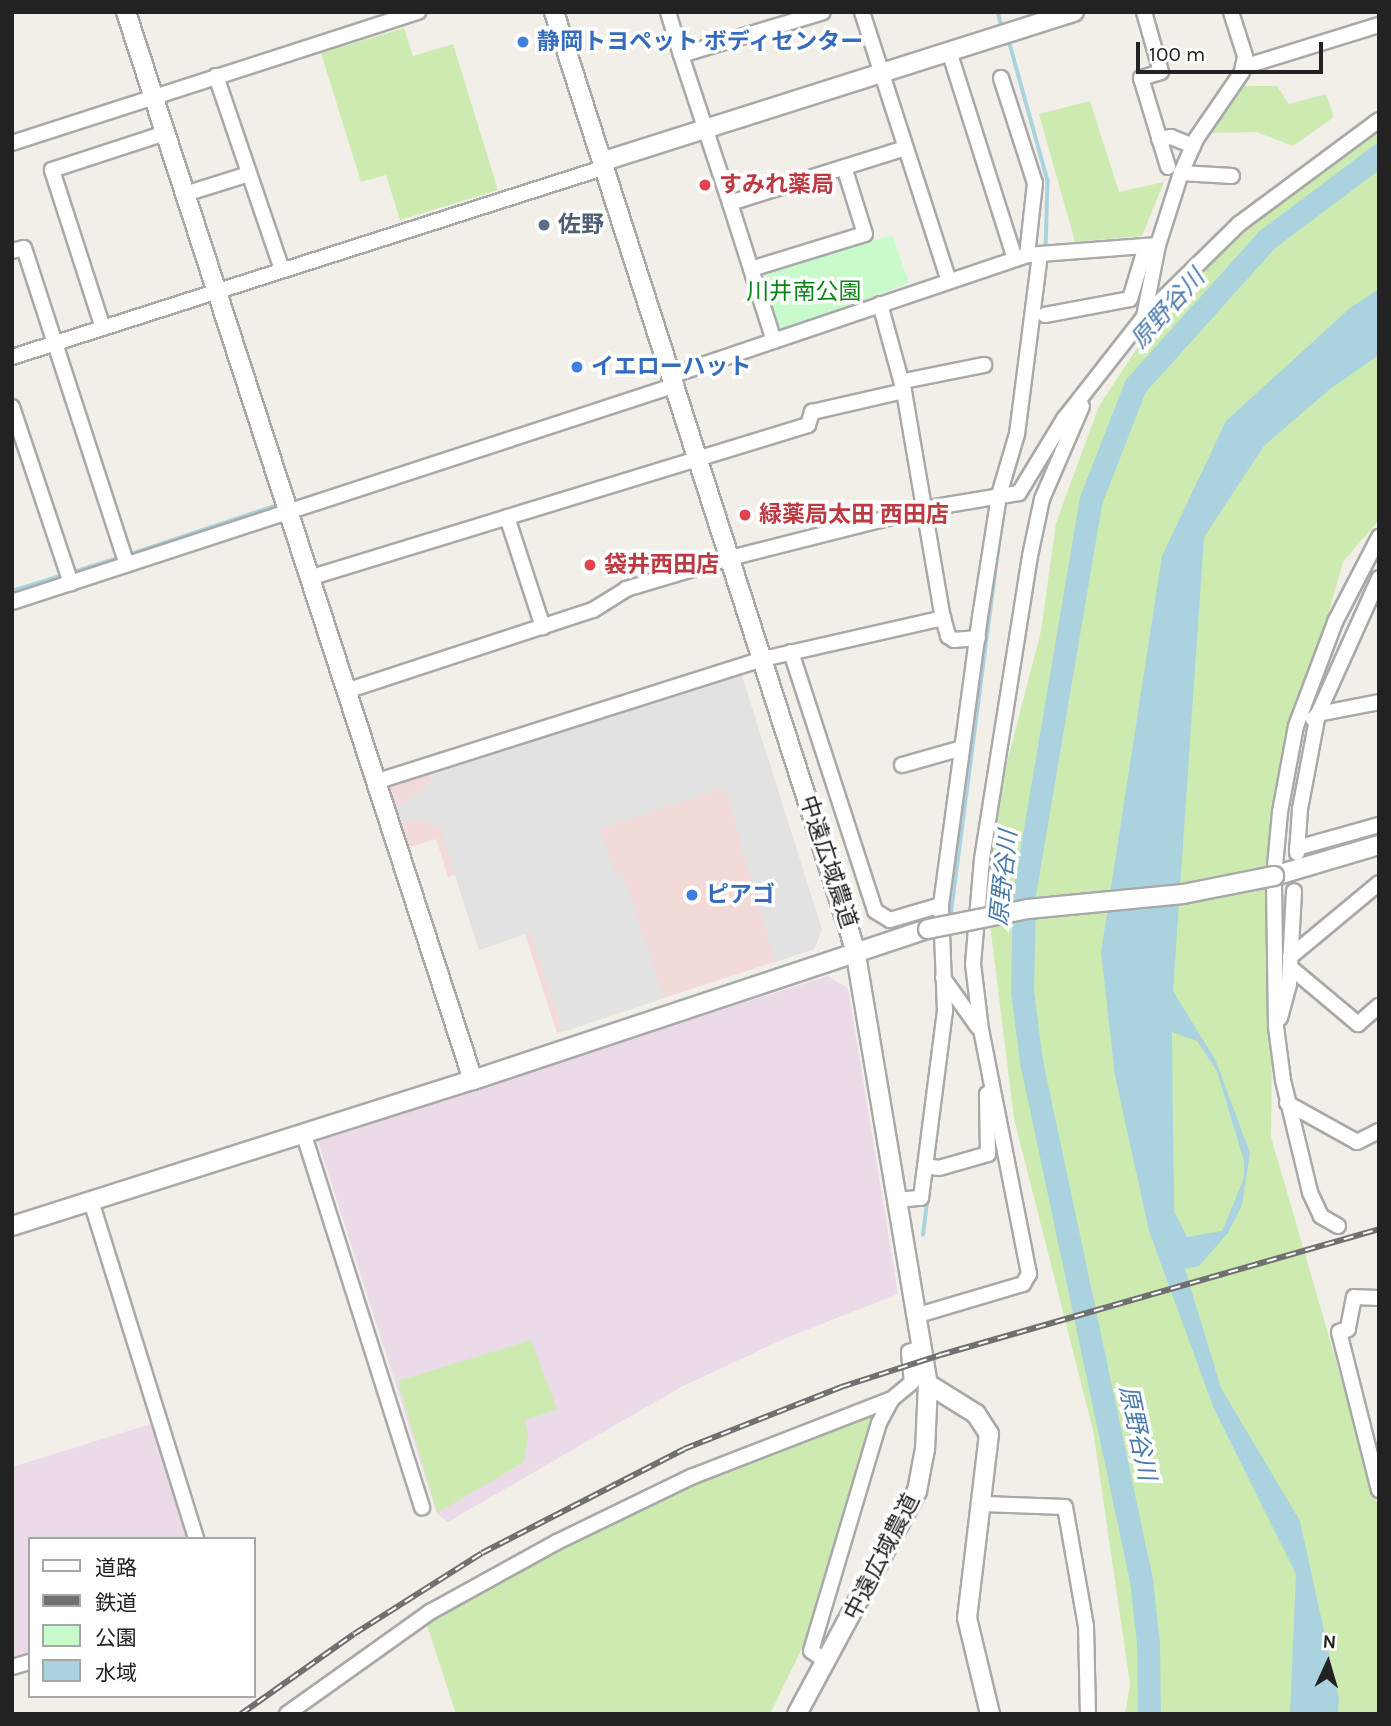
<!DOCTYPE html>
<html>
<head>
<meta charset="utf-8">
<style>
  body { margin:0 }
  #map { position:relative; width:1391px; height:1726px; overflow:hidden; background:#f2efe9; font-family:Karla,"Noto Sans JP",sans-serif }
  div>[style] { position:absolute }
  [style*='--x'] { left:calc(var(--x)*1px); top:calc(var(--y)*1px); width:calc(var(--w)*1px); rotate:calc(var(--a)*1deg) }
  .commercial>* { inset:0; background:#f2dad9 }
  .industrial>* { inset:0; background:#ebdbe8 }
  .grass>* { inset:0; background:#cdebb0 }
  .park>* { inset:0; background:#c8facc }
  .parking>* { inset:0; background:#e2e2e2 }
  .water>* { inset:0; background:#aad3df }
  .stream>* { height:3.5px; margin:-1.75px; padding:0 1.75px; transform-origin:1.75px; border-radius:1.75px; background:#aad3df }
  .river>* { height:23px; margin:-11.5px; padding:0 11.5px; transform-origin:11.5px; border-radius:11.5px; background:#aad3df }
  .roads { filter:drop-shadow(2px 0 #a9a9a9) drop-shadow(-2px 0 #a9a9a9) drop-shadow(0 2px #a9a9a9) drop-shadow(0 -2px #a9a9a9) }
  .minor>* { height:14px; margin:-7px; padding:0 7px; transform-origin:7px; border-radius:7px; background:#fff }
  .tertiary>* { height:18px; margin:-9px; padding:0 9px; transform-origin:9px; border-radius:9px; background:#fff }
  .rail>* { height:6px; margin-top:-3px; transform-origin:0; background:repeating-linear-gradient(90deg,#fff 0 10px,#707070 0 20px); box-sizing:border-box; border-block:2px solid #707070 }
  .bridges { filter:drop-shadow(2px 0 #a9a9a9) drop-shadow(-2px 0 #a9a9a9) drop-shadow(0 2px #a9a9a9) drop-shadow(0 -2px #a9a9a9) }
  .tertiary-bridge>* { height:18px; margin:-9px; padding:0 9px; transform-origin:9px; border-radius:9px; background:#fff }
  .dots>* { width:19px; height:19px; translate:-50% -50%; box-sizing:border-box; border:4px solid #fff; border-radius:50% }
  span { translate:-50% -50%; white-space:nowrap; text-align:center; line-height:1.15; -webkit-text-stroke:7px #fff; paint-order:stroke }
  .shop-label { font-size:23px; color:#366cbe; font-weight:700 }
  .left { translate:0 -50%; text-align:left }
  .health-label { font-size:23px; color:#be3a42; font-weight:700 }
  .service-label { font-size:23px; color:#4e5e75; font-weight:700 }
  .park-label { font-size:23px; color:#0c8416 }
  .street-label { font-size:23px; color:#222 }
  .water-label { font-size:24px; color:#4a7aab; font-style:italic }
  .frame { position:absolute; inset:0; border:14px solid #222; pointer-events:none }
  .legend { position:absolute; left:28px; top:1537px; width:228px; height:161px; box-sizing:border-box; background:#fff; border:2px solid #a7a7a7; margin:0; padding:9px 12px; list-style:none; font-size:21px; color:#222 }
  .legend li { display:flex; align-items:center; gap:14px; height:35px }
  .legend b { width:35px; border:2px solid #a7a7a7 }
  .north { position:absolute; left:1293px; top:1628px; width:70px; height:70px; -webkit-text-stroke:5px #fff; paint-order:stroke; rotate:4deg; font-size:19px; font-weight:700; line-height:28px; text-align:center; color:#222 }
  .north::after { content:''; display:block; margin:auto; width:24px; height:32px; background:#222; clip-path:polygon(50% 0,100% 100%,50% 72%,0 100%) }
  .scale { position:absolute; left:1136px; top:42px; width:187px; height:32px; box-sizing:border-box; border:4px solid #222; border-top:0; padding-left:9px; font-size:21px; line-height:24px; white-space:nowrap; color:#222; -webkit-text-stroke:5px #fff; paint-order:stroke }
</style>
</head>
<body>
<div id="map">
  <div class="commercial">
    <i style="clip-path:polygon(740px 670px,822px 930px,814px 949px,557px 1033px,525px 934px,479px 950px,455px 875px,448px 877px,436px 839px,410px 847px,388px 784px)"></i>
  </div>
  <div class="industrial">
    <i style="clip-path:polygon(828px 976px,848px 988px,898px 1294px,786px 1338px,681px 1387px,448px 1522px,437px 1514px,317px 1138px)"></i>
    <i style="clip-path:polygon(154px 1423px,191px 1539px,30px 1539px,30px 1652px,12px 1657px,12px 1467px)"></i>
  </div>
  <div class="grass">
    <i style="clip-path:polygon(404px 28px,413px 56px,453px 44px,498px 190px,400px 220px,386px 175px,361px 182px,321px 53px)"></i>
    <i style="clip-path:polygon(1240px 86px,1277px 86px,1289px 104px,1326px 94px,1334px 117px,1293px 146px,1256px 132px,1210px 133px)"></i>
    <i style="clip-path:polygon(1090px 101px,1119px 192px,1164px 182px,1142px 236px,1075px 242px,1039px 114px)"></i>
    <i style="clip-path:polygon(1379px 129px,1379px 520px,1343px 562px,1275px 805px,1271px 1137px,1379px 1509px,1379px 1712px,1125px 1714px,1130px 1684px,1093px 1430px,1014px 1119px,982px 859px,1041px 631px,1056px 523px,1099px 406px,1153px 324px,1229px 242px,1291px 189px)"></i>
    <i style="clip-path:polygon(531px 1340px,557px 1409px,525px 1420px,528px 1436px,524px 1462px,437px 1513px,398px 1381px)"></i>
    <i style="clip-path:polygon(879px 1413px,809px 1634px,770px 1714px,456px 1714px,424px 1616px,484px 1582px,762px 1451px)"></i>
  </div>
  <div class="park">
    <i style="clip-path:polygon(892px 235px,909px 283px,780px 332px,761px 274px)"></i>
  </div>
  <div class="parking">
    <i style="clip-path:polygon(740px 670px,822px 930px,814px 949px,775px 962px,725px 788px,600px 829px,615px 875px,623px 873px,664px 998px,563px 1032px,530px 932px,479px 950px,441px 830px,448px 823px,436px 827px,420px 819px,402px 824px,395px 806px,408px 801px,429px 782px,433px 769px)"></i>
  </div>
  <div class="water">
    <i style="clip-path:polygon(evenodd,1379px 289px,1379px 355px,1330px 389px,1264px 446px,1204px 537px,1173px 991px,1216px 1061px,1250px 1153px,1242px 1205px,1228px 1233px,1199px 1266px,1185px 1269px,1221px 1388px,1300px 1521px,1339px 1699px,1338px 1714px,1290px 1714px,1296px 1574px,1214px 1409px,1149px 1231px,1115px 1076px,1101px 952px,1162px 556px,1226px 421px,1350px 308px,1379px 289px,1172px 1032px,1197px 1041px,1217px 1071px,1244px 1161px,1244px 1178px,1222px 1231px,1187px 1237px,1174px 1211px,1172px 1032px)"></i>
  </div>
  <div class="stream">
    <i style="--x:998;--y:12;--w:11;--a:75"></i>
    <i style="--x:1010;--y:44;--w:142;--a:74.5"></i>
    <i style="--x:1048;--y:181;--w:68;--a:91.7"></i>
    <i style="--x:1008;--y:490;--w:55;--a:-73.2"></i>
    <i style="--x:1024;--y:437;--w:88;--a:-82.8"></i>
    <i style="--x:128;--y:555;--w:160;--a:-18.5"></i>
    <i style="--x:71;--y:573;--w:52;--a:-17.7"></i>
    <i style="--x:12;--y:591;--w:54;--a:-17.1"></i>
    <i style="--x:950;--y:920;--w:398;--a:-82.6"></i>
    <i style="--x:923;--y:1235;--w:39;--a:-83"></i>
  </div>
  <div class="river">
    <i style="--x:1149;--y:1714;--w:71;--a:-90.8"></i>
    <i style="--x:1148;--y:1643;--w:63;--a:-96.3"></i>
    <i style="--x:1141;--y:1580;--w:531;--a:-101.97"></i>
    <i style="--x:1031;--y:1061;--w:71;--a:-97.3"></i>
    <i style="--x:1022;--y:991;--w:97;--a:-88.8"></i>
    <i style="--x:1024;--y:894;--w:401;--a:-80.4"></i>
    <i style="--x:1091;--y:499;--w:121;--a:-68.7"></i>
    <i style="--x:1135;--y:386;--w:198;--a:-48.1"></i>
    <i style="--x:1267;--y:239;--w:140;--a:-36.9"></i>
  </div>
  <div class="roads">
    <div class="minor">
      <i style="--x:668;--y:12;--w:45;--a:73.2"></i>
      <i style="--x:681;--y:55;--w:148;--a:-16.8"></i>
      <i style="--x:862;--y:12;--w:283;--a:72.1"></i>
      <i style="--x:1144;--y:12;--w:62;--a:74.2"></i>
      <i style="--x:1161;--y:72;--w:21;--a:163"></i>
      <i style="--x:1141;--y:78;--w:93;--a:73.1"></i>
      <i style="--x:949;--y:51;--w:218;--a:72.4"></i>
      <i style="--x:681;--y:55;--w:156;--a:71.7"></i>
      <i style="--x:1243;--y:67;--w:142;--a:-17.2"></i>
      <i style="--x:216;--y:76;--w:205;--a:71.2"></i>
      <i style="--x:1001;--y:78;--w:110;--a:72.1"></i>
      <i style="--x:1035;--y:183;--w:72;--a:96.3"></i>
      <i style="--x:1159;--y:139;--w:12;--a:-9"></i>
      <i style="--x:1171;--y:137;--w:24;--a:22"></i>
      <i style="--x:12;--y:143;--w:427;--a:-17.9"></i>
      <i style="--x:1181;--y:173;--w:51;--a:3.4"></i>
      <i style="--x:185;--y:194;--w:67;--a:-17.4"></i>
      <i style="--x:12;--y:251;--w:12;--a:-14"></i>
      <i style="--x:24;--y:248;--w:333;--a:72"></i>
      <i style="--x:751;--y:269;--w:119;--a:-17.1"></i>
      <i style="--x:865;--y:234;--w:70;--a:-107.4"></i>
      <i style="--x:880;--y:304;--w:90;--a:74.6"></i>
      <i style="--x:1045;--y:315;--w:86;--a:-10.7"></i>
      <i style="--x:1130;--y:299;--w:55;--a:-73.2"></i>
      <i style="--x:1144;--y:317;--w:73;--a:-79"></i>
      <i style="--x:1158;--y:245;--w:76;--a:-72.3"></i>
      <i style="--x:1181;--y:173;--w:37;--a:-66"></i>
      <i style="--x:1196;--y:139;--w:81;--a:-55.5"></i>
      <i style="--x:1242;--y:72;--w:16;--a:-79"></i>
      <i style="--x:1245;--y:56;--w:46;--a:-107.7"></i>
      <i style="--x:103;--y:328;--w:166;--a:-107.9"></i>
      <i style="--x:52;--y:170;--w:119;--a:-18.1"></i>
      <i style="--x:774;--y:341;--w:145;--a:-107.7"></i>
      <i style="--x:730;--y:203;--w:183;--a:-17.4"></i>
      <i style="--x:12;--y:357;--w:624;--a:-17.74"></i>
      <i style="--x:673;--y:375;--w:374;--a:-18.7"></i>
      <i style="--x:1027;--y:255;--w:131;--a:-4.4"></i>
      <i style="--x:904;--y:381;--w:82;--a:-11.3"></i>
      <i style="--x:12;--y:407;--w:186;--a:71.5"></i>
      <i style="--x:507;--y:517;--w:116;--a:71.9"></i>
      <i style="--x:309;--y:578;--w:522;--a:-17.05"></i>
      <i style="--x:808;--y:425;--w:14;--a:-73"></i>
      <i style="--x:812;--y:412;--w:94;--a:-12.9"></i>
      <i style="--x:904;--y:391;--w:230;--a:80.3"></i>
      <i style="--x:12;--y:602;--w:699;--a:-18.1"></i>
      <i style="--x:791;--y:652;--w:272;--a:72"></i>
      <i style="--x:875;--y:911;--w:17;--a:31"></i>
      <i style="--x:890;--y:920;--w:53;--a:-16.4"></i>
      <i style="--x:346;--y:691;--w:260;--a:-18.2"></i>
      <i style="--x:593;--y:610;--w:39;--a:-32"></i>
      <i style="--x:626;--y:589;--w:109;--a:-16.6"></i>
      <i style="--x:730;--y:558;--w:199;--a:-14.2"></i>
      <i style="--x:923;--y:509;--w:97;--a:-9.5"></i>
      <i style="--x:1019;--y:493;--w:87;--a:-58.7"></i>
      <i style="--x:1064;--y:419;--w:130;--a:-51.9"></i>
      <i style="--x:1144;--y:317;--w:133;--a:-44.4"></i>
      <i style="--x:1239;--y:224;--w:174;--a:-36.6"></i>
      <i style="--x:1313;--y:719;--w:7;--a:-45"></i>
      <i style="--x:1318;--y:714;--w:62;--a:-11.1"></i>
      <i style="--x:902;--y:765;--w:62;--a:-15.8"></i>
      <i style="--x:375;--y:782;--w:407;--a:-17.6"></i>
      <i style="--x:763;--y:659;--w:185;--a:-12.8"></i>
      <i style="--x:943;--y:618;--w:19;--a:74"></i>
      <i style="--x:948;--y:636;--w:7;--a:34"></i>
      <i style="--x:954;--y:640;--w:24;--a:-5"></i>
      <i style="--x:1297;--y:848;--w:85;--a:-15.7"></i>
      <i style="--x:1297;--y:853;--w:44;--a:-86.1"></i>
      <i style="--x:1300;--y:809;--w:97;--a:-79.3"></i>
      <i style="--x:1318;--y:714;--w:149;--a:-65.8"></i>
      <i style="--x:1290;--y:957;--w:116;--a:-39.7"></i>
      <i style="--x:1290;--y:967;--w:89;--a:40"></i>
      <i style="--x:1358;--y:1024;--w:28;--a:-41"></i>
      <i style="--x:943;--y:978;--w:60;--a:54.5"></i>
      <i style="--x:1280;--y:1018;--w:35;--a:-75"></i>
      <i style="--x:1289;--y:984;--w:93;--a:-86.9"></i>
      <i style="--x:1287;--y:1103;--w:80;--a:29.1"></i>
      <i style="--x:1357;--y:1142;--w:25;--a:-27"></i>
      <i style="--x:303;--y:1132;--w:394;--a:72.4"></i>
      <i style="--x:925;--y:1166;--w:14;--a:8"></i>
      <i style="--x:939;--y:1168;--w:51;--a:-15.9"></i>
      <i style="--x:988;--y:1154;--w:60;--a:-91"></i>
      <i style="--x:896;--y:1200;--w:25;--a:-5"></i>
      <i style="--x:921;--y:1198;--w:189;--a:-82.7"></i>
      <i style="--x:945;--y:1011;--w:106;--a:-92.2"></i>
      <i style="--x:941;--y:905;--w:291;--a:-82.3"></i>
      <i style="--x:980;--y:617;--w:123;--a:-81.1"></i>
      <i style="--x:999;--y:495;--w:64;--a:-73.6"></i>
      <i style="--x:1017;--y:434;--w:181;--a:-82.7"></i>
      <i style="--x:91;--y:1201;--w:354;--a:72.7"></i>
      <i style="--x:1338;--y:1226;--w:20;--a:-150"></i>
      <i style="--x:1321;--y:1216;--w:26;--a:-115"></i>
      <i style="--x:1310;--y:1192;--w:115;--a:-103.6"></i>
      <i style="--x:1283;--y:1080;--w:53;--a:-97.5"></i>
      <i style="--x:1276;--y:1027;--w:151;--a:-90.8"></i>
      <i style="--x:1274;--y:876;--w:64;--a:-84.6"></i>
      <i style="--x:1280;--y:812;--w:87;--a:-79.5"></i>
      <i style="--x:1296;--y:726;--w:111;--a:-69.4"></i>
      <i style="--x:1335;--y:622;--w:96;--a:-62.6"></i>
      <i style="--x:1379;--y:1298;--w:25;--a:-178"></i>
      <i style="--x:1354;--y:1297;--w:33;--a:101"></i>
      <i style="--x:1348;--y:1329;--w:9;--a:162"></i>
      <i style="--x:1339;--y:1332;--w:163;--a:75.8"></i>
      <i style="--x:915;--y:1316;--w:113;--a:-16.5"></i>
      <i style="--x:1023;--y:1284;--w:12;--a:-59"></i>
      <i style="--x:1029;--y:1274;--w:249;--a:-101.1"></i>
      <i style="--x:981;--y:1030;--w:66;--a:-96.9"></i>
      <i style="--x:973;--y:964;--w:105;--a:-85.1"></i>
      <i style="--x:982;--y:859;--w:307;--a:-81"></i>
      <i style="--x:1030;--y:556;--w:58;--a:-78.1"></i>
      <i style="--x:1042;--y:499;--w:101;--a:-66.7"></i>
      <i style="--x:983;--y:1504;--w:82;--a:2.1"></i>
      <i style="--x:1065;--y:1507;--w:121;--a:80"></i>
      <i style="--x:1086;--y:1626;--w:88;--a:88.7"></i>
      <i style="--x:827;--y:1662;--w:19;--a:-145"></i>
      <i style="--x:811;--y:1651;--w:238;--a:-73.4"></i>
      <i style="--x:879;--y:1423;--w:27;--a:-62"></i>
      <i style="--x:12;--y:1667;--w:19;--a:-16"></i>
      <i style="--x:287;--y:1714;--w:176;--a:-35.5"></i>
      <i style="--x:430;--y:1612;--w:145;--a:-28.9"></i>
      <i style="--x:557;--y:1542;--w:149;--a:-25.9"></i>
      <i style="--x:691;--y:1477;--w:216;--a:-21.2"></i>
      <i style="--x:892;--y:1399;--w:26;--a:-40"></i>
      <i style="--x:912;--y:1382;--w:30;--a:-96"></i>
      <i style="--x:909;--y:1352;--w:13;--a:-18"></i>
    </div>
    <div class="tertiary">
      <i style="--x:126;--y:12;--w:1123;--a:72"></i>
      <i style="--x:554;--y:12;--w:984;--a:72.19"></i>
      <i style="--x:855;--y:949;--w:441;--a:80.5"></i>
      <i style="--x:928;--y:1384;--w:65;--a:92.6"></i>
      <i style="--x:925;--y:1449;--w:43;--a:100.8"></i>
      <i style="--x:917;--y:1491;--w:253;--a:118.3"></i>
      <i style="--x:604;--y:161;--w:493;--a:-17.6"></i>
      <i style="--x:1274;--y:876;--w:109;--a:-16.4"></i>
      <i style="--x:12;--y:1226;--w:484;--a:-17.6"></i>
      <i style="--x:473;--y:1080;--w:479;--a:-18.4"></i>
      <i style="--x:928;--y:1384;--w:57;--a:32"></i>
      <i style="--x:976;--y:1414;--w:24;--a:57"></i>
      <i style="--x:989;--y:1434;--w:185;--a:96.8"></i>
      <i style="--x:967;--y:1618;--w:99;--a:76.5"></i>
    </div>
  </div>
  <div class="rail">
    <i style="--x:241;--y:1714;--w:138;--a:-35.3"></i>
    <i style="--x:354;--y:1634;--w:151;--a:-32.3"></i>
    <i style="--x:482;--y:1553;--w:227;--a:-27.2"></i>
    <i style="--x:684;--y:1449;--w:169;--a:-21.5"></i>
    <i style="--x:841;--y:1387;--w:104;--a:-17.9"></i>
    <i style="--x:940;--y:1355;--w:457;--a:-16"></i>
  </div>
  <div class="bridges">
    <div class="tertiary-bridge">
      <i style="--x:928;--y:929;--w:102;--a:-11.3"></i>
      <i style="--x:1028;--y:909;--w:156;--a:-5.5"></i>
      <i style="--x:1183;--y:894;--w:93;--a:-11.2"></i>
    </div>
  </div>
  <div class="dots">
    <i style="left:523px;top:42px;background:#3f7fe0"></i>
    <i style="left:705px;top:185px;background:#e0444e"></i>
    <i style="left:544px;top:225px;background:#5c6f8a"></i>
    <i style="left:577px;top:367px;background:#3f7fe0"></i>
    <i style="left:745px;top:515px;background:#e0444e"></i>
    <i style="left:590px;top:565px;background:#e0444e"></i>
    <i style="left:692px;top:895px;background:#3f7fe0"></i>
  </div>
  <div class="shop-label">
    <span class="left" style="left:537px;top:42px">静岡トヨペット ボディセンター</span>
    <span class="left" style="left:591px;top:367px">イエローハット</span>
    <span class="left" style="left:706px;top:895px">ピアゴ</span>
  </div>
  <div class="health-label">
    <span class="left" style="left:719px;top:185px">すみれ薬局</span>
    <span class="left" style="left:759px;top:515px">緑薬局太田 西田店</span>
    <span class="left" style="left:604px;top:565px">袋井西田店</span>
  </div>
  <div class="service-label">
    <span class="left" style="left:558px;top:225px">佐野</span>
  </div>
  <div class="park-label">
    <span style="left:804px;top:292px">川井南公園</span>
  </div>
  <div class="street-label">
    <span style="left:828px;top:862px;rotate:72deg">中遠広域農道</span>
    <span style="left:882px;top:1557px;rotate:-63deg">中遠広域農道</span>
  </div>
  <div class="water-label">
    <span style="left:1168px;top:309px;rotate:-48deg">原野谷川</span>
    <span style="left:1004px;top:878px;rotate:-84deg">原野谷川</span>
    <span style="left:1137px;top:1433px;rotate:78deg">原野谷川</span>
  </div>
  <div class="frame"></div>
  <ul class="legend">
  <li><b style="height:9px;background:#fff"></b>道路</li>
  <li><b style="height:9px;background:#707070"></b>鉄道</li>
  <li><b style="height:19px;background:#c8facc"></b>公園</li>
  <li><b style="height:19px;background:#aad3df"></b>水域</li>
  </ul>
  <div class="north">N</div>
  <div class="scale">100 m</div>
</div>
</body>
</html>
